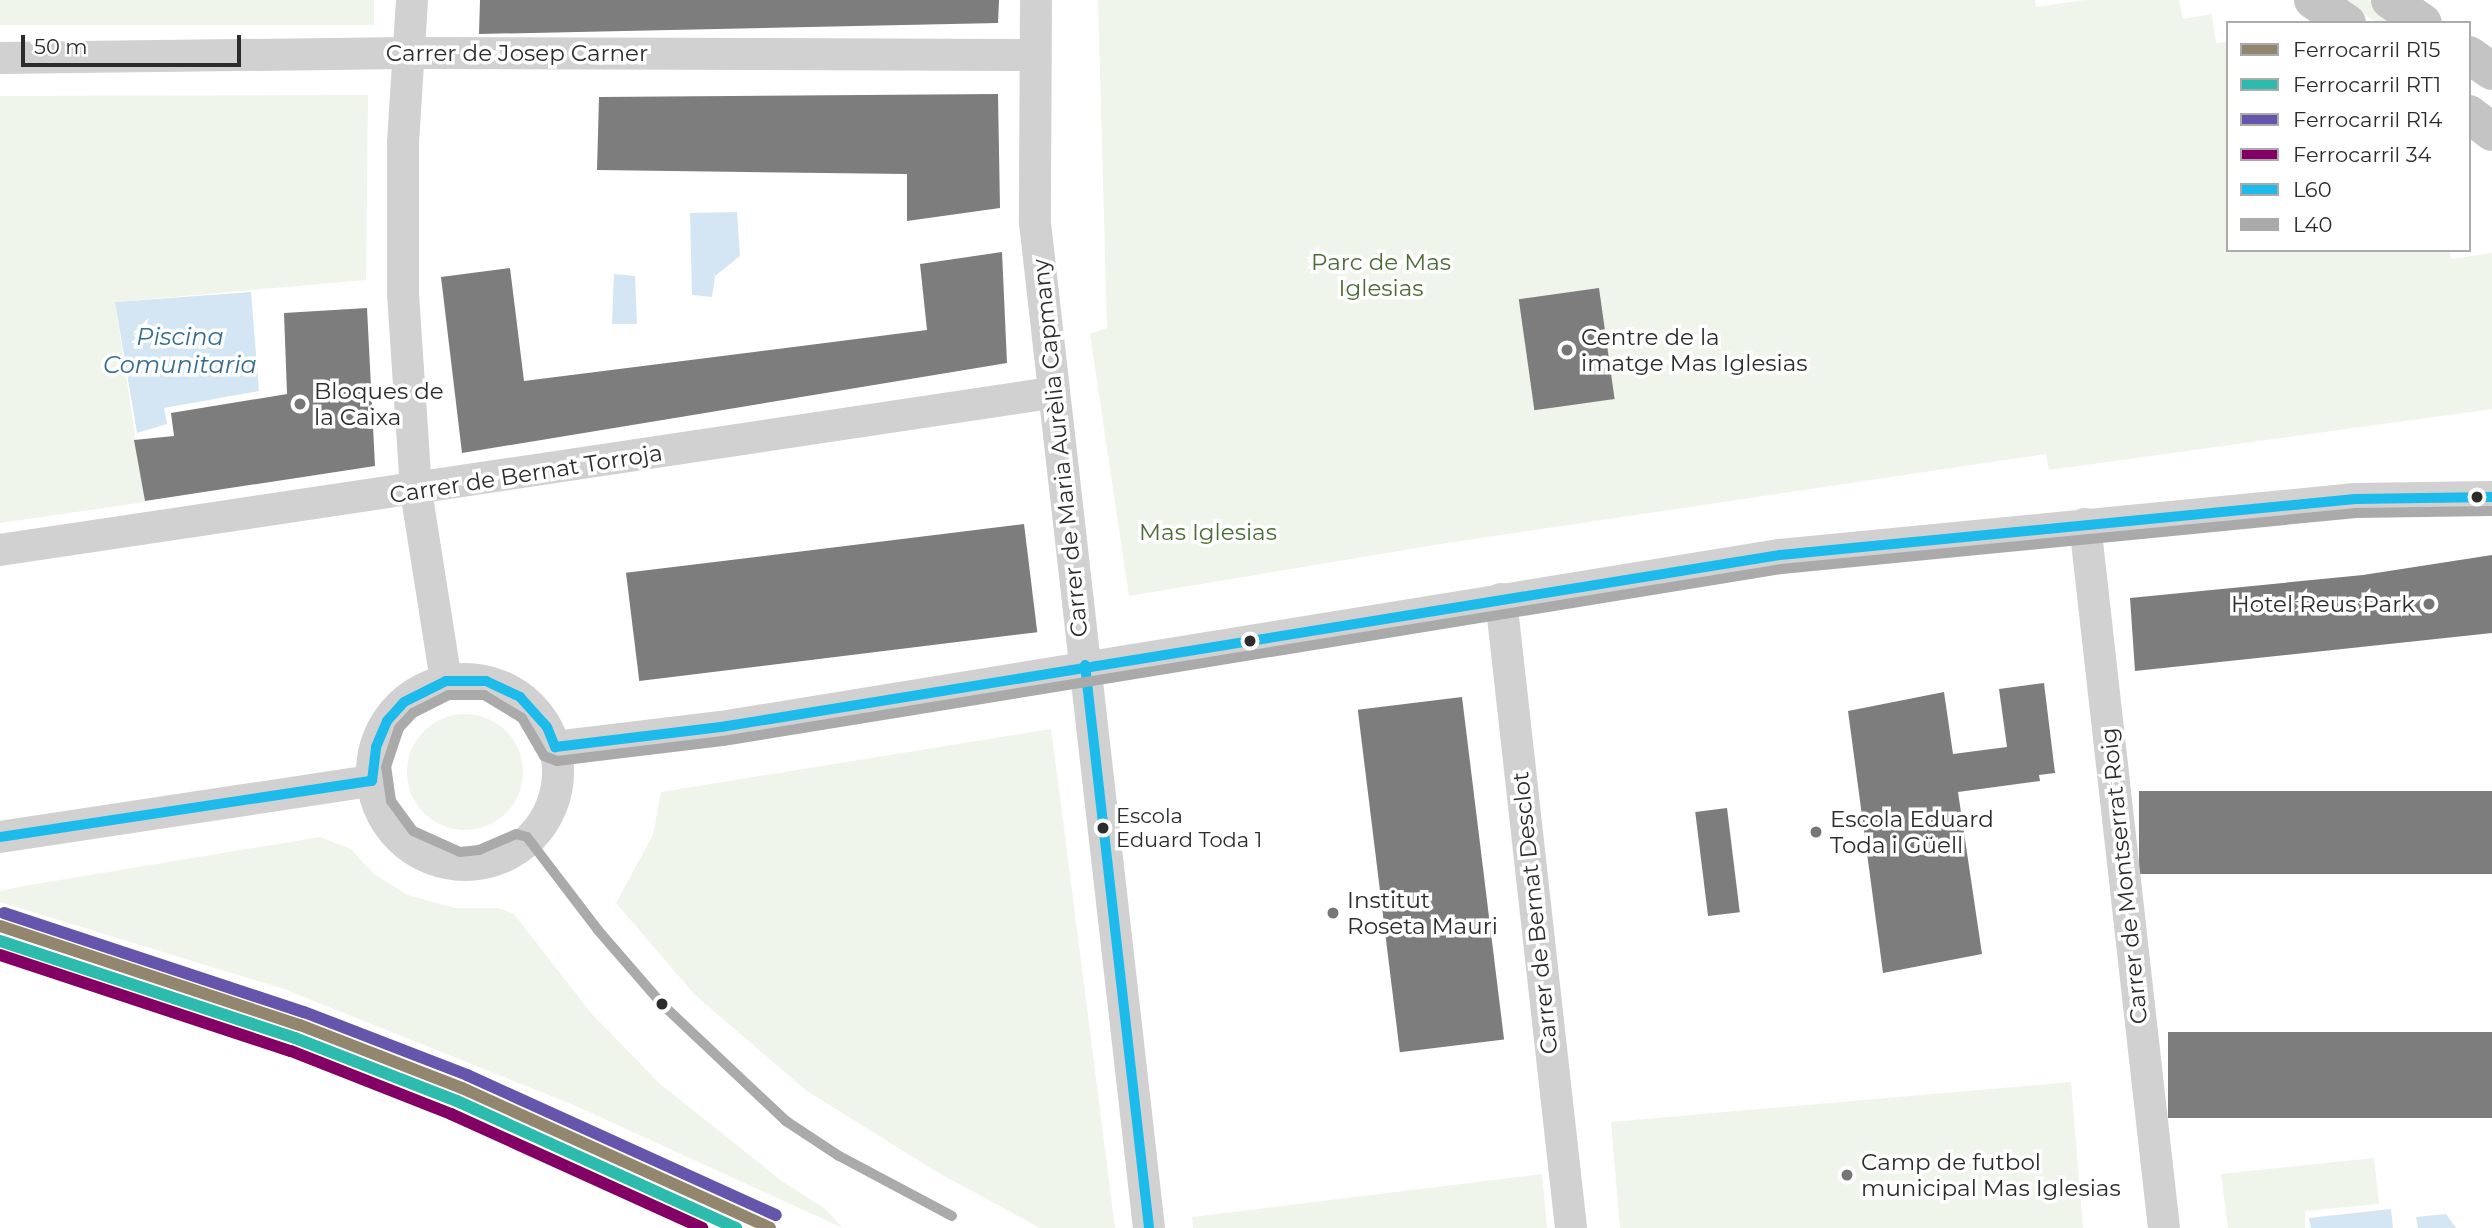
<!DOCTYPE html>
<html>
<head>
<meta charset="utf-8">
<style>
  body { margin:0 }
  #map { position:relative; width:2492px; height:1228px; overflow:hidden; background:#fff; font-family:Montserrat,sans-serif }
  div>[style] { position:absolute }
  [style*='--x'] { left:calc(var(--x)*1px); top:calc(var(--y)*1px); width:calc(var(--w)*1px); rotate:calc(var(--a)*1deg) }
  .green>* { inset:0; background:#eff5ea; transform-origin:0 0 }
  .round { border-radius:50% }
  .water>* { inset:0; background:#d4e6f3 }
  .building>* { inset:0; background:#7d7d7d; transform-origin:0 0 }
  .minor>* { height:32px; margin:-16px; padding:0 16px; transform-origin:16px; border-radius:16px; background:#d1d1d1 }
  .minor>.ring { margin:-16px; padding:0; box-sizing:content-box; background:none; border:32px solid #d1d1d1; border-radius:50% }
  .primary>* { height:38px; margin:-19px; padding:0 19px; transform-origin:19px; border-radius:19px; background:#c4c4c4 }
  .bus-1>* { height:10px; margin:-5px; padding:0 5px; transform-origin:5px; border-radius:5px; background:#1dbbeb }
  .bus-2>* { height:10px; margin:-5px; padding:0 5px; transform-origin:5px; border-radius:5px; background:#aaa }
  .rail-1>* { height:12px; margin:-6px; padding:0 6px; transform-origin:6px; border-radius:6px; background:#93866e }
  .rail-2>* { height:12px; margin:-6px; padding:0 6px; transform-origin:6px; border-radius:6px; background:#2dbbad }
  .rail-3>* { height:12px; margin:-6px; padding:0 6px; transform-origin:6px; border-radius:6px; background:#6556ac }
  .rail-4>* { height:12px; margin:-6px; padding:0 6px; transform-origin:6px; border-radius:6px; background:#830065 }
  .dots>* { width:19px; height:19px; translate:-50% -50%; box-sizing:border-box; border:4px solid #fff; border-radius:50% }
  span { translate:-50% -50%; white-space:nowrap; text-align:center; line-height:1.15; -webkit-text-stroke:7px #fff; paint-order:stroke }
  .bus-label { font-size:21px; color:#2c2c2c }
  .left { translate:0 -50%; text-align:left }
  .street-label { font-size:23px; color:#2c2c2c }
  .park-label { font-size:23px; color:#4d6c36 }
  .poi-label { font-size:23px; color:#2c2c2c }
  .right { translate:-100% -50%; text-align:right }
  .water-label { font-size:24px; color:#336c95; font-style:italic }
  .legend { position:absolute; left:2226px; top:21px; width:245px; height:231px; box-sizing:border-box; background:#fff; border:2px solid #ababab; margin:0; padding:9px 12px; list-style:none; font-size:21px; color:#2c2c2c }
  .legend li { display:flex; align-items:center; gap:14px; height:35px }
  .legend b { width:35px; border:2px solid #ababab }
  .scale { position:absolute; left:21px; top:35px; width:220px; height:32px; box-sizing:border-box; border:4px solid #2c2c2c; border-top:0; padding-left:9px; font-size:21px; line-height:24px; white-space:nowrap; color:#2c2c2c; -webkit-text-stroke:5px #fff; paint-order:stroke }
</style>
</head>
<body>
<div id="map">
  <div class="green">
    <i style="left:0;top:0;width:374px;height:25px"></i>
    <i style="clip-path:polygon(1098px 0,2035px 0,2036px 7px,2085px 0,2179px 0,2183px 19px,2212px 14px,2216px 43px,2228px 42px,2228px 250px,2449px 250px,2451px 259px,2492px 253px,2492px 409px,2049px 470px,2046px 454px,1447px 543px,1129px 596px,1090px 334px,1107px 328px)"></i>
    <i style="clip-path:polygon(2344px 0,2368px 0,2401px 23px,2377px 23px)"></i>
    <i style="clip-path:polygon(368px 95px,366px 280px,115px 302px,145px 502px,0 523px,0 96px)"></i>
    <i class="round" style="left:407px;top:714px;width:116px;height:116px"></i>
    <i style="clip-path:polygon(1051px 729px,1064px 828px,1115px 1228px,1040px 1228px,937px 1172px,807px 1091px,695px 995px,616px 903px,653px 835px,661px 792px)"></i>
    <i style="clip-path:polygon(320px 837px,351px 849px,374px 874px,408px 895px,454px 908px,499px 908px,514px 914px,591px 1013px,659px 1083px,783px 1182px,824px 1208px,843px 1228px,576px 1106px,284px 989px,0 902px,0 891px,24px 886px)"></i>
    <i style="clip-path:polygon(2071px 1082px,2083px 1228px,1620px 1228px,1611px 1122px)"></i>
    <i style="clip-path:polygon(2374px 1158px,2379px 1204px,2305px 1211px,2305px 1228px,2228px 1228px,2221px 1174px)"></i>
    <i style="clip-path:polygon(1542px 1174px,1547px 1228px,1193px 1228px,1192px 1217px)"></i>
  </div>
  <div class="water">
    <i style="clip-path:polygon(737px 212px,740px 256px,715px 276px,712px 297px,692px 295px,690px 213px)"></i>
    <i style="clip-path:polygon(614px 274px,635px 276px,637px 324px,612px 324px)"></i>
    <i style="clip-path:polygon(251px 292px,259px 391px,164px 408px,167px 424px,137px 433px,115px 302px)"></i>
    <i style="clip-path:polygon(2391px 1209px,2393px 1228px,2311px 1228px,2309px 1218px)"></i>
    <i style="clip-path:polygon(2446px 1214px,2456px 1228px,2418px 1228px,2416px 1217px)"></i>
  </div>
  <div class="building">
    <i style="clip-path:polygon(480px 0,999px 0,998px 23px,479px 34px)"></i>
    <i style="clip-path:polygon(998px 94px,1000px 208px,907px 221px,907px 174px,597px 170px,599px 97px)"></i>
    <i style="clip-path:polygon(1002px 252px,1007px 363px,462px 453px,441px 277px,510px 268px,524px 381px,927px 330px,920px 264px)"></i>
    <i style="left:1599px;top:288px;width:112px;height:81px;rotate:82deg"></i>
    <i style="clip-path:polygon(367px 308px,375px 466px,145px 501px,134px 440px,174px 436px,171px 413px,287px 394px,284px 313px)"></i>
    <i style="left:1024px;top:524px;width:109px;height:401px;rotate:83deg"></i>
    <i style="clip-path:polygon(2492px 555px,2492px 633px,2135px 671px,2130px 598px,2363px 575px)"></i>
    <i style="clip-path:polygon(2044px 683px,2055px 773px,2039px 775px,2040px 781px,1958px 792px,1982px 954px,1883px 973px,1848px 711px,1944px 692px,1953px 754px,2007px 747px,1999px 689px)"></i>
    <i style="left:1462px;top:697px;width:345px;height:105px;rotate:83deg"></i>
    <i style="left:2492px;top:791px;width:83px;height:353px;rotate:90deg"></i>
    <i style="left:1727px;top:808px;width:105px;height:32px;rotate:83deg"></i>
    <i style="left:2492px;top:1032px;width:86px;height:324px;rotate:90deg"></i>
  </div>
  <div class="minor">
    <i style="--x:412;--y:0;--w:143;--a:93.6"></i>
    <i style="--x:403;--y:143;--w:151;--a:90"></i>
    <i style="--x:403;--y:294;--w:197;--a:86.2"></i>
    <i style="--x:416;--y:491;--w:192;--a:81"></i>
    <i style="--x:1036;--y:0;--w:223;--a:90.3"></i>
    <i style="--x:1035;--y:223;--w:1011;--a:83.53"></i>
    <i style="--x:0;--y:58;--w:408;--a:-0.7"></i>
    <i style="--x:408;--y:53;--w:625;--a:0.18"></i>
    <i style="--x:2085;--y:524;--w:708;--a:83.6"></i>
    <i style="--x:0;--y:550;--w:1063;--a:-8.5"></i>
    <i style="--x:1501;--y:599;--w:633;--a:83.65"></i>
    <i class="ring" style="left:372px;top:679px;width:154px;height:154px"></i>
    <i style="--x:555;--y:747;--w:167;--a:-6.9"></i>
    <i style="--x:721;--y:727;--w:1073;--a:-9.23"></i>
    <i style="--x:1780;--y:555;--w:578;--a:-5.56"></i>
    <i style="--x:2355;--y:499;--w:137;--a:-0.8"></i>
    <i style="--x:0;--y:837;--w:376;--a:-8.6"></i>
  </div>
  <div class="primary">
    <i style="--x:2313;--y:0;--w:41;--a:34.1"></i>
    <i style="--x:2390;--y:0;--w:40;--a:34.9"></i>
    <i style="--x:2469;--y:55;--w:28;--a:35"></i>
    <i style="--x:2469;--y:114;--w:29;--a:38"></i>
  </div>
  <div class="bus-1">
    <i style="--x:1085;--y:665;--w:567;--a:83.51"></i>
    <i style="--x:0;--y:837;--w:376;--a:-8.6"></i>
    <i style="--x:372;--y:781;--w:34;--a:-83"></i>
    <i style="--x:376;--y:747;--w:28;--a:-67"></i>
    <i style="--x:387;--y:721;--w:25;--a:-48"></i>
    <i style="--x:404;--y:702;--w:47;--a:-26.6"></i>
    <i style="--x:446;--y:681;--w:40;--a:0"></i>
    <i style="--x:486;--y:681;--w:38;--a:25"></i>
    <i style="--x:520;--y:697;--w:40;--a:48"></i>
    <i style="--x:547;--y:727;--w:22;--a:68"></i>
    <i style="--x:555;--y:747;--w:167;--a:-6.9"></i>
    <i style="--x:721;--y:727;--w:1073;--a:-9.23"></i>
    <i style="--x:1780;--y:555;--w:578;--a:-5.56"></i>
    <i style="--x:2355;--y:499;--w:137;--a:-0.8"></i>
  </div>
  <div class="bus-2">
    <i style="--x:952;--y:1216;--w:128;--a:-152"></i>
    <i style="--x:839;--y:1156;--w:64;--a:-146.6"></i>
    <i style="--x:786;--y:1121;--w:170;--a:-136.7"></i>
    <i style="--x:662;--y:1004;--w:98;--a:-130.9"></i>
    <i style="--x:598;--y:930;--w:117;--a:-127.4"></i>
    <i style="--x:527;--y:837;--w:11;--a:-165"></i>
    <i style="--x:516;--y:834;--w:40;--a:156.6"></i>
    <i style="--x:479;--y:850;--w:19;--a:174"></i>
    <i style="--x:460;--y:852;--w:51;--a:-155.9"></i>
    <i style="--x:413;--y:831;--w:37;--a:-126"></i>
    <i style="--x:391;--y:801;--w:34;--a:-98"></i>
    <i style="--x:386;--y:767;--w:41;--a:-71.6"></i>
    <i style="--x:399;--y:728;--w:21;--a:-47"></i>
    <i style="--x:413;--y:713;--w:40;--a:-26.6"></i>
    <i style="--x:449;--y:695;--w:35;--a:0"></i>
    <i style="--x:484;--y:695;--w:44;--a:31.2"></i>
    <i style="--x:522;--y:718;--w:44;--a:59.9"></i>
    <i style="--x:544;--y:756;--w:14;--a:21"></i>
    <i style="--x:557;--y:761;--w:167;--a:-6.9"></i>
    <i style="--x:723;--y:741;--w:1073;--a:-9.23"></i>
    <i style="--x:1782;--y:569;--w:577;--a:-5.57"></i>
    <i style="--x:2356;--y:513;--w:136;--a:-0.8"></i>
  </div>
  <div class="rail-1">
    <i style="--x:0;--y:926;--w:316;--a:18.3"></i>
    <i style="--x:300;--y:1025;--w:174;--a:21.3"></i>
    <i style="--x:462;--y:1088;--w:338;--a:24.4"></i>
  </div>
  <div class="rail-2">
    <i style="--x:0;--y:941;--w:311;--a:18.2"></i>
    <i style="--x:295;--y:1038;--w:174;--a:21.3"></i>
    <i style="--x:457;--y:1101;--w:307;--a:24.5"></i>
  </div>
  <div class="rail-3">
    <i style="--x:4;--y:913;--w:316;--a:18.3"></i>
    <i style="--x:304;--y:1012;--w:175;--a:21.1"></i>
    <i style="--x:467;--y:1075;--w:339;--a:24.4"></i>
  </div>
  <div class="rail-4">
    <i style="--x:0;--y:955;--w:306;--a:18.3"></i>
    <i style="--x:291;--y:1051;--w:172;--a:21.5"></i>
    <i style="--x:451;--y:1114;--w:276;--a:24.4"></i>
  </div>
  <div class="dots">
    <i style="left:1567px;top:350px;background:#767676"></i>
    <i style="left:300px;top:404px;background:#767676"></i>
    <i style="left:2477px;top:497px;background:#2c2c2c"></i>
    <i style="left:2429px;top:604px;background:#767676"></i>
    <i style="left:1250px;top:641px;background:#2c2c2c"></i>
    <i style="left:1103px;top:828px;background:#2c2c2c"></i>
    <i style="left:1816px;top:832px;background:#767676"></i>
    <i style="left:1333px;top:913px;background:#767676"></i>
    <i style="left:662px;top:1004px;background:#2c2c2c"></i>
    <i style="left:1847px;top:1175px;background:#767676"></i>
  </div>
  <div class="bus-label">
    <span class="left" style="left:1116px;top:828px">Escola<br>Eduard Toda 1</span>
  </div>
  <div class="street-label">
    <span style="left:517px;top:53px">Carrer de Josep Carner</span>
    <span style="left:1060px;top:448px;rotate:-96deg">Carrer de Maria Aurèlia Capmany</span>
    <span style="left:526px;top:474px;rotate:-9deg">Carrer de Bernat Torroja</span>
    <span style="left:2124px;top:876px;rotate:-96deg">Carrer de Montserrat Roig</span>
    <span style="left:1535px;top:913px;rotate:-96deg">Carrer de Bernat Desclot</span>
  </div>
  <div class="park-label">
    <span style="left:1381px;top:275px">Parc de Mas<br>Iglesias</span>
    <span style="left:1208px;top:532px">Mas Iglesias</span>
  </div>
  <div class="poi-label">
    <span class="left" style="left:1581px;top:350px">Centre de la<br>imatge Mas Iglesias</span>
    <span class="left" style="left:314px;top:404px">Bloques de<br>la Caixa</span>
    <span class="right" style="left:2415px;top:604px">Hotel Reus Park</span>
    <span class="left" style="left:1830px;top:832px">Escola Eduard<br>Toda i Güell</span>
    <span class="left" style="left:1347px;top:913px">Institut<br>Roseta Mauri</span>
    <span class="left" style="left:1861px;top:1175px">Camp de futbol<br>municipal Mas Iglesias</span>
  </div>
  <div class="water-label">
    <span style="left:180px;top:351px">Piscina<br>Comunitaria</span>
  </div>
  <ul class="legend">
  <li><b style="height:9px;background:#93866e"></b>Ferrocarril R15</li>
  <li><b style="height:9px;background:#2dbbad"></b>Ferrocarril RT1</li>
  <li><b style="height:9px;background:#6556ac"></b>Ferrocarril R14</li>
  <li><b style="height:9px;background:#830065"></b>Ferrocarril 34</li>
  <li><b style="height:9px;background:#1dbbeb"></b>L60</li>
  <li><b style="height:9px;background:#aaa"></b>L40</li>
  </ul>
  <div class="scale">50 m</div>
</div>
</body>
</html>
